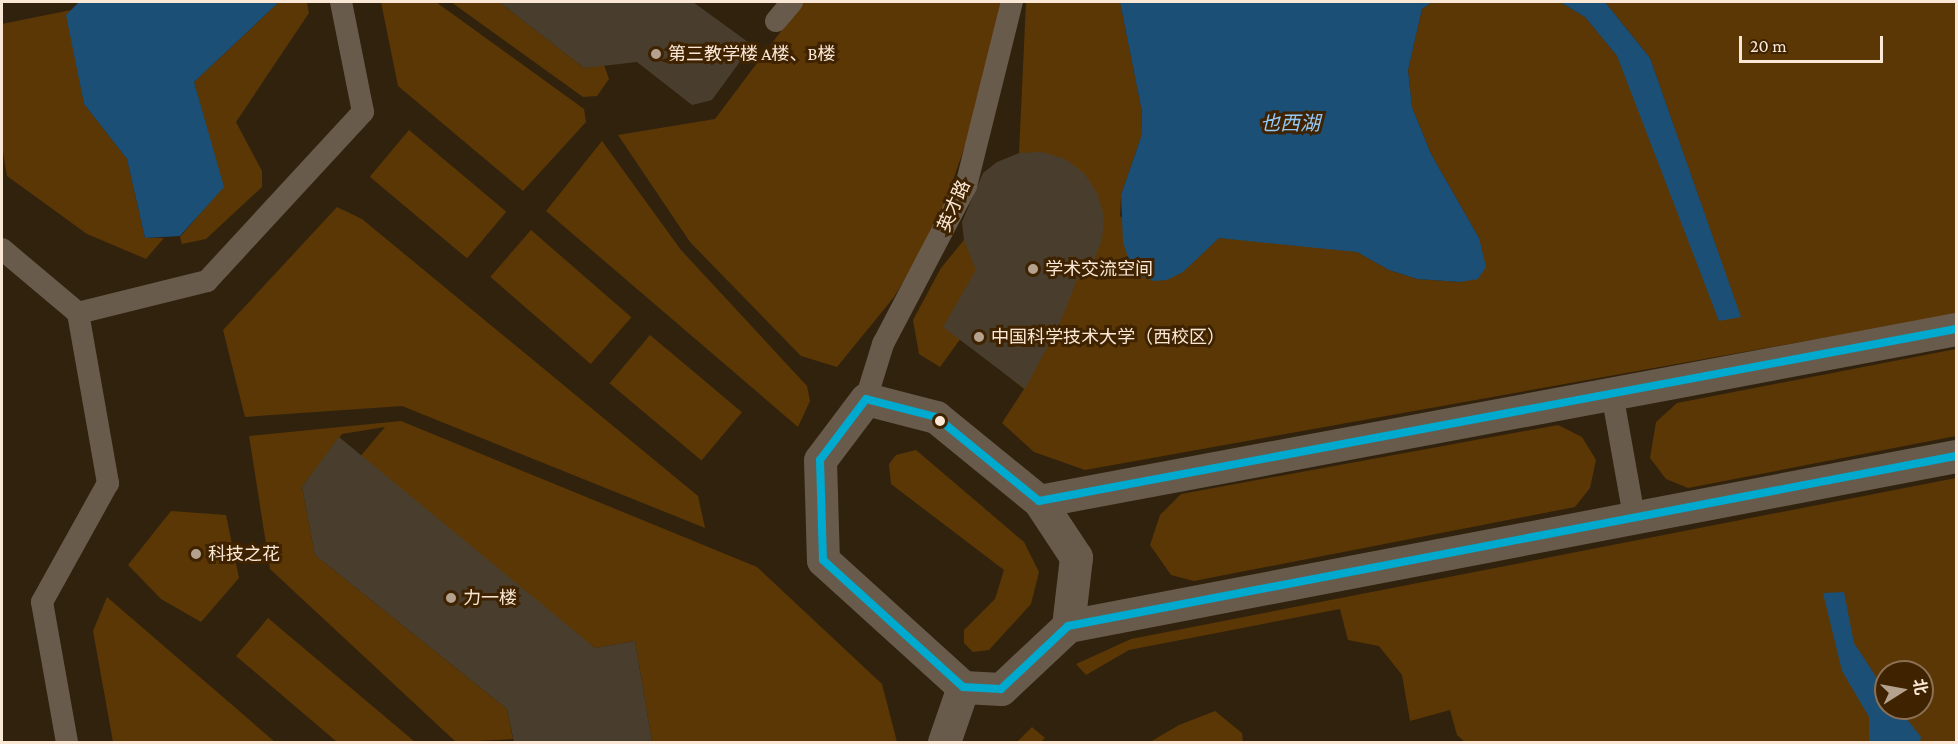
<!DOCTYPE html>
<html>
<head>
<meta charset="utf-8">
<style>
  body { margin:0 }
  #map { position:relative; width:1958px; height:744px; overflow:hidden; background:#31220e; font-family:"Crimson Pro","Noto Sans SC",serif }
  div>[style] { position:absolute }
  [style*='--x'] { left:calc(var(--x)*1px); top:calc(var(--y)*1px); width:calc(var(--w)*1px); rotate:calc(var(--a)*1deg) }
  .green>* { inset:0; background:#5b3705; transform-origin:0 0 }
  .water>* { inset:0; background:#1b4f76 }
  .building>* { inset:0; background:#493e2d }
  .lane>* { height:22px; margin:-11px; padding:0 11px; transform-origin:11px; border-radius:11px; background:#695b4b }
  .street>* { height:33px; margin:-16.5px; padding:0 16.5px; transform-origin:16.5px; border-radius:16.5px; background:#695b4b }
  .bus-1>* { height:8px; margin:-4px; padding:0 4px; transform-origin:4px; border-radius:4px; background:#00a9ce }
  .dots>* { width:16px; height:16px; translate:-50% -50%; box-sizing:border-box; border:3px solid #3f2300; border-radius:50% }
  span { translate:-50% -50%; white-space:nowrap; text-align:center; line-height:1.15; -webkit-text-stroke:6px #3f2300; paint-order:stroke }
  .poi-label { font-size:18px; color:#fae7d5 }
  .left { translate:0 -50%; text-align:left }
  .street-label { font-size:18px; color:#fae7d5 }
  .water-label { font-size:20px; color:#93c9f9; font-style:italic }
  .frame { position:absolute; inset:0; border:3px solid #fae7d5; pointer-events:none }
  .north { position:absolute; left:1874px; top:660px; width:60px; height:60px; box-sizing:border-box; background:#3f2300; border:2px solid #8a7155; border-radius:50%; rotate:79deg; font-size:16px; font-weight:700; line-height:24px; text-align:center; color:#fae7d5 }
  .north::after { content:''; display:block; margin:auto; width:21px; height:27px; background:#b4a28f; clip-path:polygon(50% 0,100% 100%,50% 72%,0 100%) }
  .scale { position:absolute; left:1739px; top:36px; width:144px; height:27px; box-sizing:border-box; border:3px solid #fae7d5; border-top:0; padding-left:8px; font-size:18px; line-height:21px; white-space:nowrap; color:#fae7d5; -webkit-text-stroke:4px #3f2300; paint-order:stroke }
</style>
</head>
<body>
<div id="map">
  <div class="green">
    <i style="clip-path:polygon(279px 2px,307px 2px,309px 13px,236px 122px,262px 171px,262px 187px,206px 239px,182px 244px,180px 237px,223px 187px,194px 82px)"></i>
    <i style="clip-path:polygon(381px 2px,436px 2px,584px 109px,586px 122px,523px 191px,398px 86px)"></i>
    <i style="clip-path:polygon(451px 2px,499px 2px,584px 68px,604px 65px,609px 79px,597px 96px,583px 97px)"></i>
    <i style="clip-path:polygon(803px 2px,1001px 2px,967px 140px,937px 226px,894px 297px,837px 367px,801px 356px,690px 242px,618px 135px,715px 119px)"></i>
    <i style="clip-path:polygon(1026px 2px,1120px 2px,1142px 112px,1141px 137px,1121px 195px,1120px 216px,1183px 271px,1219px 238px,1337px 248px,1357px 252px,1389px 270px,1417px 279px,1460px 282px,1479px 238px,1431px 154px,1412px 107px,1408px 70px,1422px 9px,1432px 2px,1560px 2px,1585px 17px,1617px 56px,1639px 110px,1740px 316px,1650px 58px,1605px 2px,1956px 2px,1956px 314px,1085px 470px,1034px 452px,1002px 423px,1024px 389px,961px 338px,940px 367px,919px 354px,913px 320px,941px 268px,964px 240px,980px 185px,1019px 153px)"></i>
    <i style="clip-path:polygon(71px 10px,67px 16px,84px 104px,127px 159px,145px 238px,164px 238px,146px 259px,87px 234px,7px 176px,2px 146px,2px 24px)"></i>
    <i style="left:409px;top:130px;width:127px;height:61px;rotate:40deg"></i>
    <i style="clip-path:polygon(602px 141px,681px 250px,807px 386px,810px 401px,798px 427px,546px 211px)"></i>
    <i style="clip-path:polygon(337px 207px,362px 219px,698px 496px,705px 528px,402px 406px,245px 417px,223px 330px)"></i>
    <i style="left:531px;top:230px;width:133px;height:62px;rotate:41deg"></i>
    <i style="left:650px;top:335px;width:120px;height:63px;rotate:40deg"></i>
    <i style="clip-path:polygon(1956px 349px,1956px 436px,1688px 488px,1666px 479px,1650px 458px,1656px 422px,1677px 403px)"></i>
    <i style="clip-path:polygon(401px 421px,757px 567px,882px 684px,897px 742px,652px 742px,635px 641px,595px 648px,353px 465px,385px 427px,342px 434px,302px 487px,315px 555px,507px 709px,513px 739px,456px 742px,270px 569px,249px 436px)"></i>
    <i style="clip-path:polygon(1558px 425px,1582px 437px,1596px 460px,1590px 488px,1575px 507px,1194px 581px,1171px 575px,1150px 545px,1160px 515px,1181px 494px)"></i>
    <i style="clip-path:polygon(916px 450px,1024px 542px,1039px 572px,1031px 604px,989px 650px,973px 652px,964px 643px,964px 630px,995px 599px,1004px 570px,891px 484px,889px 464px,896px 455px)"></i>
    <i style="clip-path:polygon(evenodd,1956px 478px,1956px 742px,1465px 742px,1457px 735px,1450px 710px,1410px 721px,1402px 675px,1379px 646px,1348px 640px,1340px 609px,1129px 650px,1086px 675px,1076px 664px,1131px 639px,1956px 478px,1886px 672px,1922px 672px,1922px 708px,1886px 708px,1886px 672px)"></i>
    <i style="clip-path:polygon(171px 511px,226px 515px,239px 578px,201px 622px,161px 599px,128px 565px)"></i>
    <i style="clip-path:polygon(107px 597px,275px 742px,113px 742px,93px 631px)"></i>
    <i style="clip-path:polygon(268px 618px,415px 742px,337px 742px,236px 656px)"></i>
    <i style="clip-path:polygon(1215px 711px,1242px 733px,1243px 742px,1150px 742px,1179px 725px)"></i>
    <i style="clip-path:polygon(1032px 727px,1045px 738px,1041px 742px,1017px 742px)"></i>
  </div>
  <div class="water">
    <i style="clip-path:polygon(79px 2px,279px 2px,194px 82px,224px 187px,180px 236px,145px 238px,127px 159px,84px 104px,66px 15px)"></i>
    <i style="clip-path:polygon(1120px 2px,1432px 2px,1422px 9px,1408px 70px,1412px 107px,1431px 154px,1479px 238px,1486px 267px,1478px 279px,1460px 282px,1417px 279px,1389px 270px,1357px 252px,1219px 238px,1183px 272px,1167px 280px,1154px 281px,1133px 273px,1123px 242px,1121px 195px,1141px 137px,1142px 112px)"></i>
    <i style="clip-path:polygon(1560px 2px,1605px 2px,1650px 58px,1741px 317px,1719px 321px,1617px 56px,1585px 17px)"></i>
    <i style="clip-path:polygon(1844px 592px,1854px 643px,1886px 692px,1886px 708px,1898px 708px,1921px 737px,1920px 742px,1869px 742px,1869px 717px,1842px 671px,1823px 593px)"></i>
  </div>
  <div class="building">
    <i style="clip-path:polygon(499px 2px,693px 2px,752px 45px,712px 100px,692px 105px,637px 62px,584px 68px)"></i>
    <i style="clip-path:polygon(1042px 152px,1065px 159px,1084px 173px,1097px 193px,1104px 216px,1102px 240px,1093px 262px,1077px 280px,1059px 325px,1025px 389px,943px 327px,976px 270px,964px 240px,962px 222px,983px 173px,997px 162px,1019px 153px)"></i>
    <i style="clip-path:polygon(339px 437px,595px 648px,635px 641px,652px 742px,514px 742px,507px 709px,315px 555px,302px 487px)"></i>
  </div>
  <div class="lane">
    <i style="--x:776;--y:21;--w:25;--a:-50"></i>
    <i style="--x:2;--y:249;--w:99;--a:40.1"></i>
    <i style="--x:78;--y:313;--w:173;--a:80"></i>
    <i style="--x:108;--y:483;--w:136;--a:119"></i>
    <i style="--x:42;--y:602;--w:142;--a:79.9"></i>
    <i style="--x:78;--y:313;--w:133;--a:-13.9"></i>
    <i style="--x:207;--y:281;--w:230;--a:-47.3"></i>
    <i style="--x:363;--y:112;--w:112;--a:-101.3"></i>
    <i style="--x:1612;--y:393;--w:126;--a:79.9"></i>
    <i style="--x:866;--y:399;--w:58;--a:-72.8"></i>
    <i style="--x:883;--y:344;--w:178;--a:-62.3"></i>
    <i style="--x:966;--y:186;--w:190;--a:-76"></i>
  </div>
  <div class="street">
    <i style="--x:1956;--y:329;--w:933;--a:169.38"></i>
    <i style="--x:1039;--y:501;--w:133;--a:-140.8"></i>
    <i style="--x:936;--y:417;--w:72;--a:-165.6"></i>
    <i style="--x:866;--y:399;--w:76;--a:127"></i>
    <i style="--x:820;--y:460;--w:100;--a:88.3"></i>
    <i style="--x:823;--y:560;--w:189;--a:42.2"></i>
    <i style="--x:963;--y:687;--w:38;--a:3"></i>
    <i style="--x:1001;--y:689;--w:92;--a:-43.2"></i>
    <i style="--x:1068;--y:626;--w:904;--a:-10.84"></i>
    <i style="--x:1039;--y:501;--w:67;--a:56.5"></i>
    <i style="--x:1076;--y:557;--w:69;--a:96.6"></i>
    <i style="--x:944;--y:742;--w:58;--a:-70.9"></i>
  </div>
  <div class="bus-1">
    <i style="--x:1956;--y:329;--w:933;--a:169.38"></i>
    <i style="--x:1039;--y:501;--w:133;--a:-140.8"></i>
    <i style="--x:936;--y:417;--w:72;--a:-165.6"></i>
    <i style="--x:866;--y:399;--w:76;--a:127"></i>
    <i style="--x:820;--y:460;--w:100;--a:88.3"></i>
    <i style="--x:823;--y:560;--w:189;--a:42.2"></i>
    <i style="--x:963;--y:687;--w:38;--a:3"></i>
    <i style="--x:1001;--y:689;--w:92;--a:-43.2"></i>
    <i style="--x:1068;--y:626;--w:904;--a:-10.84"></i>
  </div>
  <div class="dots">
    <i style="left:656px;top:54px;background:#b4a28f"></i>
    <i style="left:1033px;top:269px;background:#b4a28f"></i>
    <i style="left:979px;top:337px;background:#b4a28f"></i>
    <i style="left:940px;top:421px;background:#fae7d5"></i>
    <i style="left:196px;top:554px;background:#b4a28f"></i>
    <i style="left:451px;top:598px;background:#b4a28f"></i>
  </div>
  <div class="poi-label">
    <span class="left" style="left:668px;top:54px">第三教学楼 A楼、B楼</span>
    <span class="left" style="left:1045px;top:269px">学术交流空间</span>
    <span class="left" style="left:991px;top:337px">中国科学技术大学（西校区）</span>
    <span class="left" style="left:208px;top:554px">科技之花</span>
    <span class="left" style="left:463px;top:598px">力一楼</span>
  </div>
  <div class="street-label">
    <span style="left:954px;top:206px;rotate:-66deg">英才路</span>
  </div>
  <div class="water-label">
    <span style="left:1290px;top:123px">也西湖</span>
  </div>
  <div class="frame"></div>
  <div class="north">北</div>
  <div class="scale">20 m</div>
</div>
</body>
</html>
